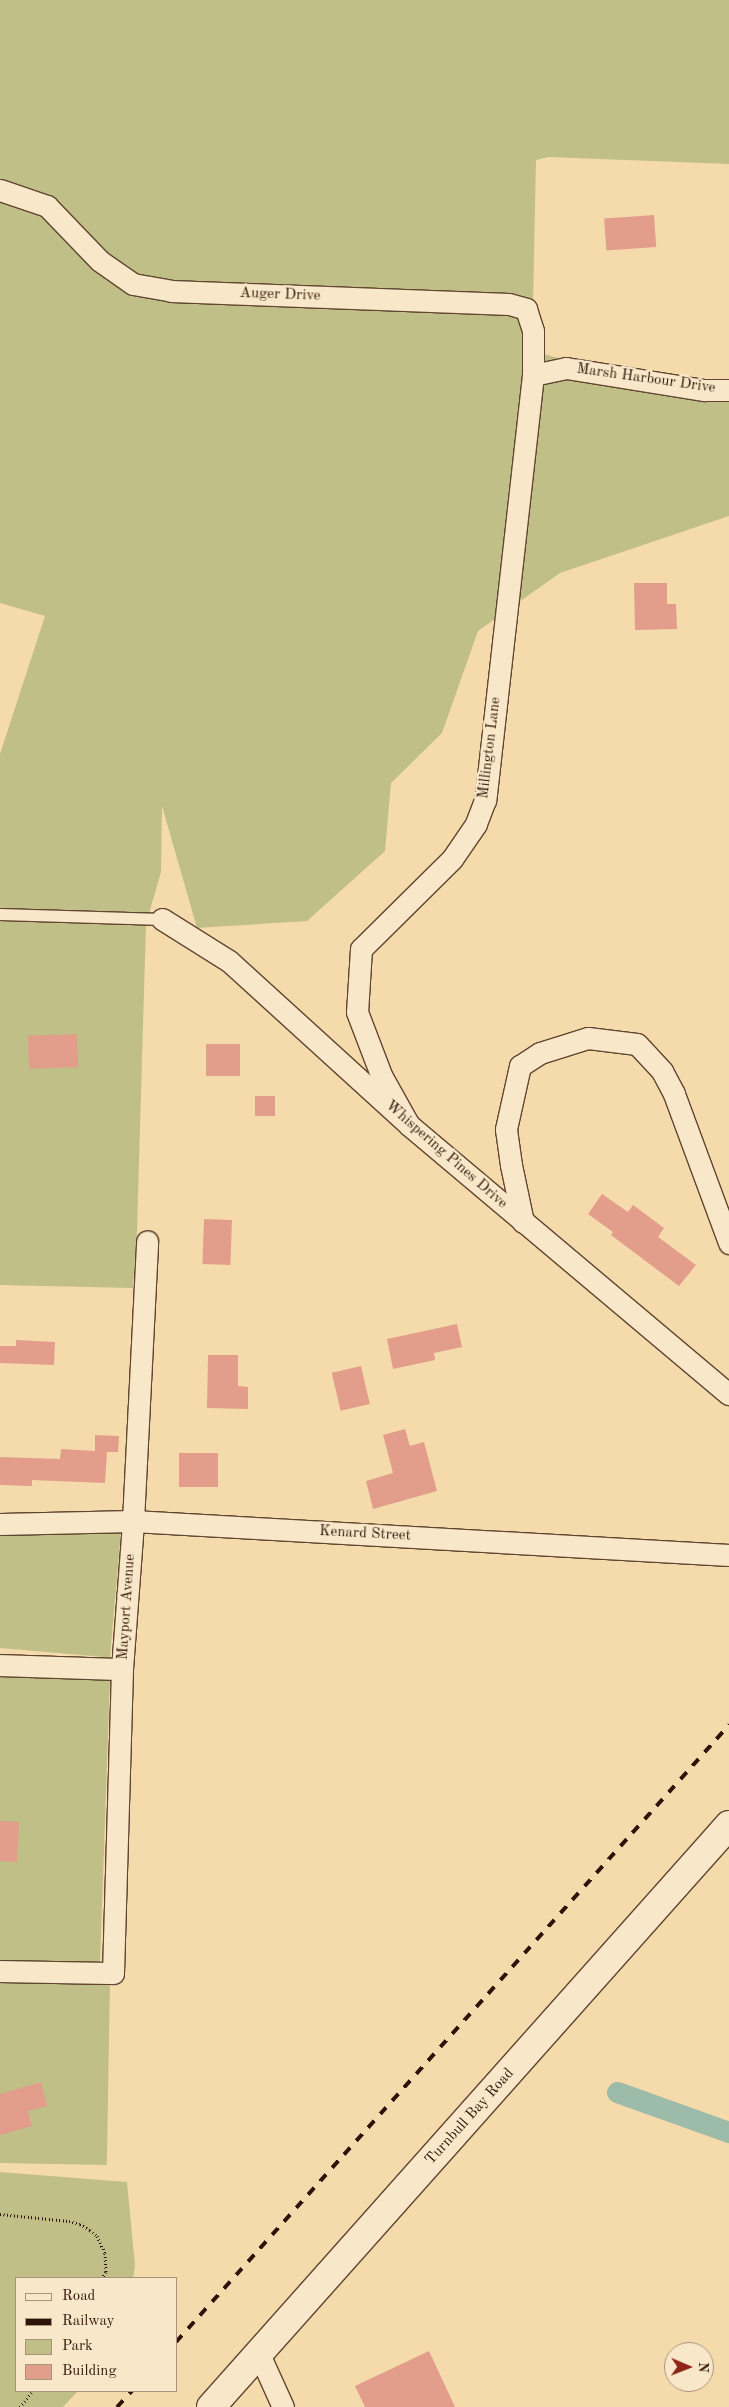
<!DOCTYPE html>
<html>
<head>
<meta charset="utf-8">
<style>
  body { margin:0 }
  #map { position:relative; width:729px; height:2407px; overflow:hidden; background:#f5dbac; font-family:"Old Standard TT",serif }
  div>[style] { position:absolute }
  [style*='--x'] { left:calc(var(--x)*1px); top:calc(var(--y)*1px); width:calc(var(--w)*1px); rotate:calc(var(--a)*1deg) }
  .green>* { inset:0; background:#bfbf87; transform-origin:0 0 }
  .canal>* { height:21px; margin:-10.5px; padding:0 10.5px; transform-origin:10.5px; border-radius:10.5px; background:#9cbba8 }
  .building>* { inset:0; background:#e29d8b; transform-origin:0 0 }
  .path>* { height:3px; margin-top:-1.5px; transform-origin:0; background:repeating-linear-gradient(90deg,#301308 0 1px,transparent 0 3.5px) }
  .roads { filter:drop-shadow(1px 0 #614531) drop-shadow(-1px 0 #614531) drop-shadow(0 1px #614531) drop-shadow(0 -1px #614531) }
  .lane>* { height:11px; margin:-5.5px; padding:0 5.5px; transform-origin:5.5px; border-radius:5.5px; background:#f8e8c9 }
  .street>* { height:21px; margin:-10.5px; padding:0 10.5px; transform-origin:10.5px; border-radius:10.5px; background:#f8e8c9 }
  .secondary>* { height:28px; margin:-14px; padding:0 14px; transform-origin:14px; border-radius:14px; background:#f8e8c9 }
  .rail>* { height:4px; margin-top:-2px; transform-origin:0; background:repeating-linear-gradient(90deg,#301308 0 9px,transparent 0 18px) }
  span { translate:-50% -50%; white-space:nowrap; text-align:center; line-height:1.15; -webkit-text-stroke:4.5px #f8e8c9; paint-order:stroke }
  .street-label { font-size:15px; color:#301308 }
  .legend { position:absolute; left:15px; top:2277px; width:162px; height:115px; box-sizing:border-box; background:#f8e8c9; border:1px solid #a8937c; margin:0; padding:6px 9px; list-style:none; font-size:15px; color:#301308 }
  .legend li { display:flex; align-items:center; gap:10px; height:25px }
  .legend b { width:25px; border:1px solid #a8937c }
  .north { position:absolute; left:664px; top:2342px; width:50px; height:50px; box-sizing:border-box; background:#f8e8c9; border:1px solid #a8937c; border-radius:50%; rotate:91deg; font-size:14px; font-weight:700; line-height:20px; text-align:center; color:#301308 }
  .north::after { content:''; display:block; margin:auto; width:18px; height:22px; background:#8f2418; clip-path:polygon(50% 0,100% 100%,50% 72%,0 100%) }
</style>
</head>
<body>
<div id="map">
  <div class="green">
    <i style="clip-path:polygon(0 0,729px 0,729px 164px,549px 157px,536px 160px,532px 351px,671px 388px,729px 382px,729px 516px,560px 573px,478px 631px,442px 733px,391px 783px,385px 851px,307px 921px,197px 928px,162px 806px,161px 872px,146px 924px,137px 1230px,133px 1288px,0 1285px,0 754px,45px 616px,0 603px)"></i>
    <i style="left:121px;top:1531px;width:127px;height:121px;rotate:95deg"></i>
    <i style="left:0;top:1675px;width:110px;height:286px;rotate:2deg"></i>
    <i style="left:0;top:1981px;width:110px;height:182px;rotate:1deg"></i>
    <i style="clip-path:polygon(0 2172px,127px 2182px,135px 2266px,133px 2278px,16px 2278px,16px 2391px,78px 2391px,63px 2407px,0 2407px)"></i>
  </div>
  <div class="canal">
    <i style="--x:617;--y:2092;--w:119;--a:19.7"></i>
  </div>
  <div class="building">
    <i style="left:654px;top:215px;width:32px;height:50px;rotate:86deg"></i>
    <i style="clip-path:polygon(634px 583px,667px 583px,667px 604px,676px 604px,677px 629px,635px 630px)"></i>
    <i style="left:77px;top:1034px;width:33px;height:49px;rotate:88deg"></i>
    <i style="left:206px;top:1044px;width:34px;height:32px"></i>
    <i style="left:255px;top:1096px;width:20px;height:20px"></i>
    <i style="clip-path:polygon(602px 1194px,628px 1212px,633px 1205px,664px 1228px,658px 1237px,696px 1265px,679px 1286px,611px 1235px,613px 1232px,588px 1214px)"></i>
    <i style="left:204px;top:1219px;width:28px;height:45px;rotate:2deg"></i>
    <i style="clip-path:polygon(457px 1324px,462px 1347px,434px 1353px,435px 1360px,393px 1369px,387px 1339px)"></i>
    <i style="clip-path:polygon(16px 1340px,55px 1342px,54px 1365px,0 1363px,0 1346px,16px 1346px)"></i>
    <i style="clip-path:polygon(208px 1355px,238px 1355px,238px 1386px,248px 1387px,248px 1409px,207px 1408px)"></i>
    <i style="left:361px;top:1366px;width:39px;height:30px;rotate:77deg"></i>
    <i style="clip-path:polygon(405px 1429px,410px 1446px,424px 1442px,437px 1491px,373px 1509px,366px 1481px,393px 1473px,383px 1435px)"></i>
    <i style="clip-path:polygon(95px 1435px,119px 1436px,118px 1452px,107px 1452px,105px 1483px,32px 1480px,32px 1486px,0 1485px,0 1457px,60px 1459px,61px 1449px,95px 1451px)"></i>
    <i style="left:179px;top:1453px;width:39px;height:34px"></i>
    <i style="left:0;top:1821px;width:19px;height:40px;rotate:3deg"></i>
    <i style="clip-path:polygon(41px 2082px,47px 2106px,28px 2111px,32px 2126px,0 2135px,0 2094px)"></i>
    <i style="clip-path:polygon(429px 2351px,455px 2407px,365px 2407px,355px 2386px)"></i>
  </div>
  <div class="path">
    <i style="--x:0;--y:2214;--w:69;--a:5.8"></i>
    <i style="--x:69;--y:2221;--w:11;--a:15"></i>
    <i style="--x:80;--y:2224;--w:12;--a:31"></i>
    <i style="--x:90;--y:2230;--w:9;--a:41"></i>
    <i style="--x:97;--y:2236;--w:19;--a:65"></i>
    <i style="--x:105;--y:2253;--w:19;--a:87"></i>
    <i style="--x:106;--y:2272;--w:7;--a:124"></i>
    <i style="--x:20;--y:2407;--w:21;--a:-51"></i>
  </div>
  <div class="roads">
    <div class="lane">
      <i style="--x:0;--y:914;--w:162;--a:1.8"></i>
    </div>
    <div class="street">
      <i style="--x:0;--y:190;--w:50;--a:18.8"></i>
      <i style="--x:47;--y:206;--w:76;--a:46.1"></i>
      <i style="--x:100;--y:261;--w:40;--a:34.9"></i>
      <i style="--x:133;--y:284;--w:39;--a:10"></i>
      <i style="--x:171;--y:291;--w:338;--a:2.2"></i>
      <i style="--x:509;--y:304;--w:18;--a:16"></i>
      <i style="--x:526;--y:309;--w:23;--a:72"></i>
      <i style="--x:533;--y:331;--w:44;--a:90"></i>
      <i style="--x:533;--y:375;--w:428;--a:96.4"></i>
      <i style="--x:485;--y:800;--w:26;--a:111"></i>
      <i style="--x:476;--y:824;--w:42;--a:124.4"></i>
      <i style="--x:452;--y:859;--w:128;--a:135.3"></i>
      <i style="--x:361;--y:949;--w:63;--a:93.6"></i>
      <i style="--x:357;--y:1012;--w:67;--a:69.1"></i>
      <i style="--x:381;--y:1075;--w:57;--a:60.8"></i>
      <i style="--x:533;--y:375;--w:34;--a:-12"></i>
      <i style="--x:566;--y:368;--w:140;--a:9.1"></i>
      <i style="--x:704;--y:390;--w:25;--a:0"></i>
      <i style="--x:162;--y:919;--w:79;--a:32.1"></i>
      <i style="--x:229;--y:961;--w:244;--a:42.3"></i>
      <i style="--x:409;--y:1125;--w:418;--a:40.1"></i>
      <i style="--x:523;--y:1222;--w:58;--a:-101.9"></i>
      <i style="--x:511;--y:1165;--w:36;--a:-98"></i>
      <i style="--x:506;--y:1129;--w:65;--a:-77.5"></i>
      <i style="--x:520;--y:1066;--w:24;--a:-33"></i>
      <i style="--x:540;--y:1053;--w:50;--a:-17.4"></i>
      <i style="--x:588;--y:1038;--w:49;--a:7"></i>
      <i style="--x:637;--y:1044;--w:37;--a:47"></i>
      <i style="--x:662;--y:1071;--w:26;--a:62"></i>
      <i style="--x:674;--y:1094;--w:159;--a:69.7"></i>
      <i style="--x:0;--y:1524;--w:133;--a:-1.3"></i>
      <i style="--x:133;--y:1521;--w:597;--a:3.27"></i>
      <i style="--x:0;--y:1665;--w:122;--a:1.9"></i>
      <i style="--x:0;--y:1971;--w:113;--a:1"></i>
      <i style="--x:113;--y:1973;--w:304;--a:-88.3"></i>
      <i style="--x:122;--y:1669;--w:148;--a:-85.7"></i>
      <i style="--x:133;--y:1521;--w:280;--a:-87.1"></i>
      <i style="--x:259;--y:2354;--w:58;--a:65.6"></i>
    </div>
    <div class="secondary">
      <i style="--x:211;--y:2407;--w:779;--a:-48.33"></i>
    </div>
  </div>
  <div class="rail">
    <i style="--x:176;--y:2342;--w:829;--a:-48.13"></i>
    <i style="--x:117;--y:2407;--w:22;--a:-47"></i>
  </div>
  <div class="street-label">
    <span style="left:280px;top:295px;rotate:2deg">Auger Drive</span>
    <span style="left:646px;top:379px;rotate:8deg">Marsh Harbour Drive</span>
    <span style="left:490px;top:748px;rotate:-83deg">Millington Lane</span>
    <span style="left:446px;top:1155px;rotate:41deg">Whispering Pines Drive</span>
    <span style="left:365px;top:1534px;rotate:3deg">Kenard Street</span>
    <span style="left:127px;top:1607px;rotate:-86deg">Mayport Avenue</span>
    <span style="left:470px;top:2117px;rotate:-48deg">Turnbull Bay Road</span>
  </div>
  <ul class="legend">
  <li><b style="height:6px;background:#f8e8c9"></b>Road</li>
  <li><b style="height:6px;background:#301308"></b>Railway</li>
  <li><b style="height:14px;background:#bfbf87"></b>Park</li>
  <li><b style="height:14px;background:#e29d8b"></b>Building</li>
  </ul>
  <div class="north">N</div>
</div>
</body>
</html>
